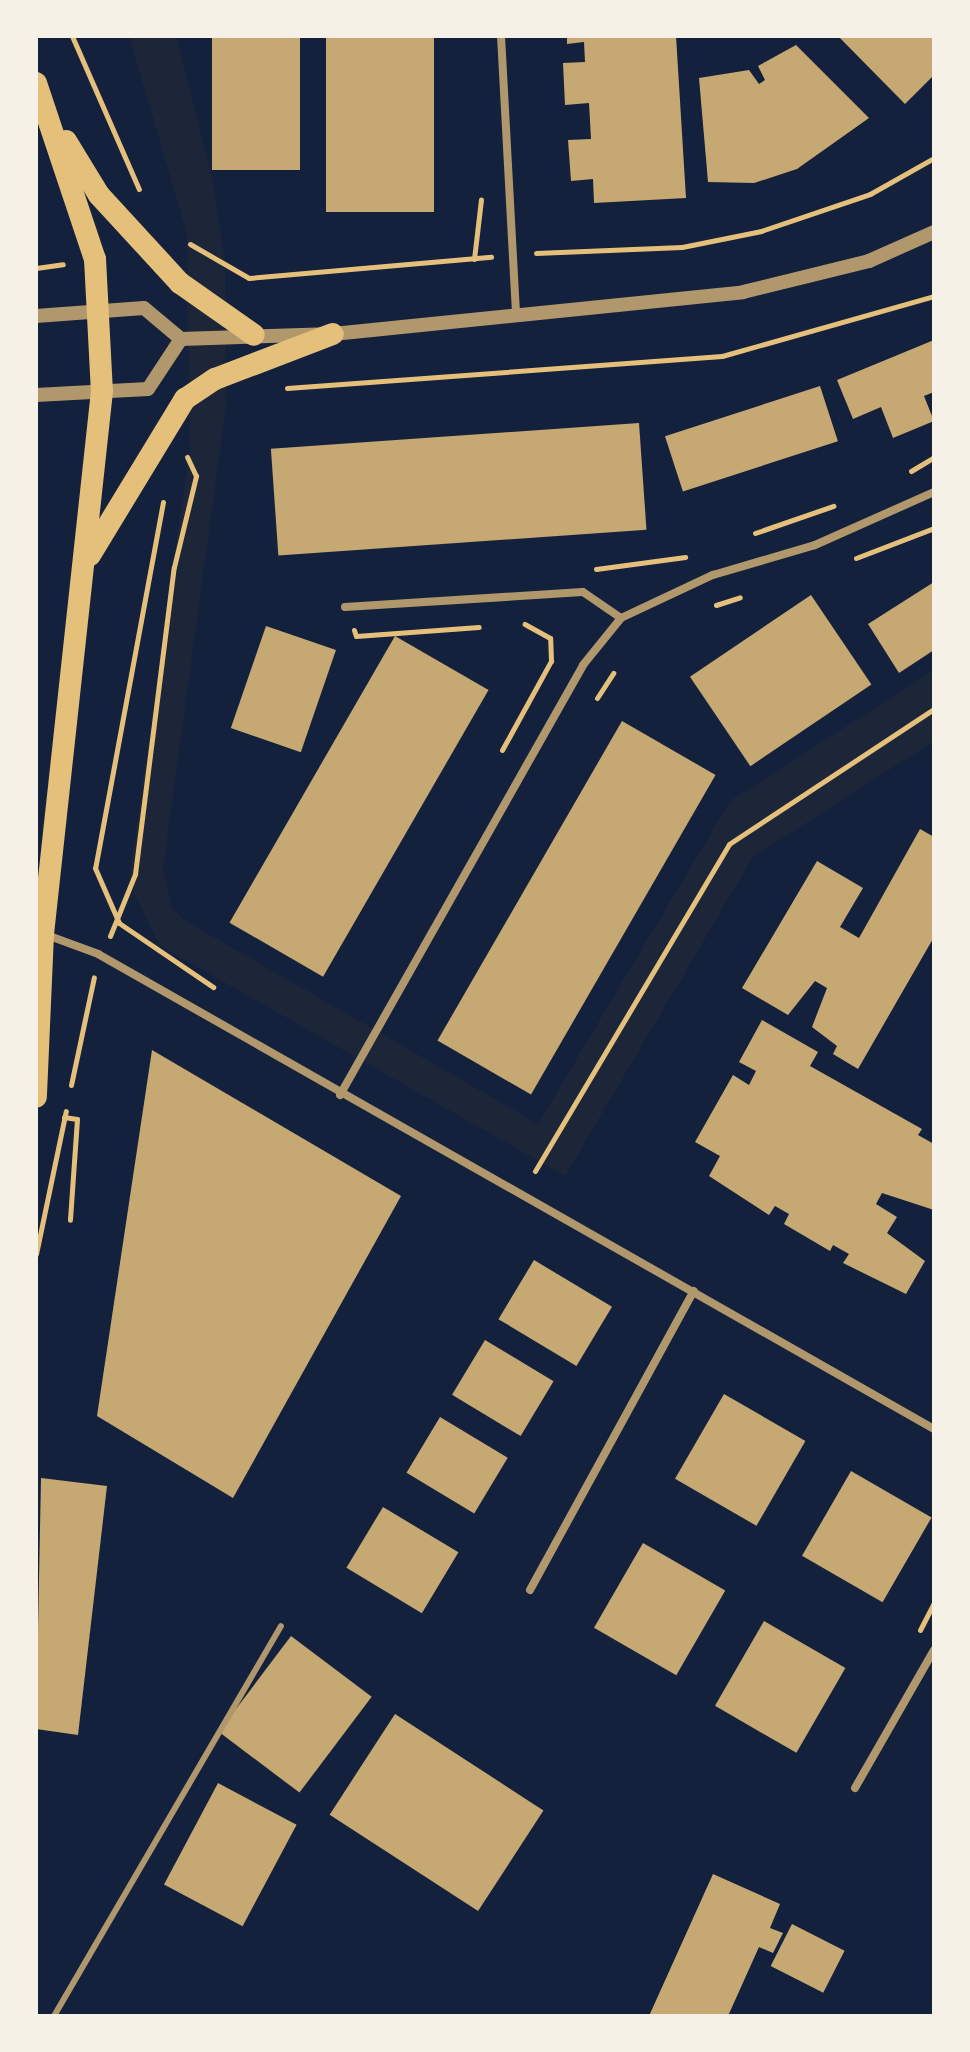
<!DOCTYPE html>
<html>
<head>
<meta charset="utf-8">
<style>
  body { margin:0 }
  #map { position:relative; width:970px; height:2052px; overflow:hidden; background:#14213d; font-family:Inter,sans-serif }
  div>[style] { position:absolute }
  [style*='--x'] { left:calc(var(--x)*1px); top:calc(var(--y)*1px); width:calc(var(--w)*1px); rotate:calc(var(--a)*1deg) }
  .green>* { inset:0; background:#1d2539 }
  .building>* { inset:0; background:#c6a872; transform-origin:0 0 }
  .path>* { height:5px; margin:-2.5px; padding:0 2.5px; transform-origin:2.5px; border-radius:2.5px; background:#e5c07b }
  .service>* { height:6px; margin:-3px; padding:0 3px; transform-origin:3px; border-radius:3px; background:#b1986c }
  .minor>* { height:8px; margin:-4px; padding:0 4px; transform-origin:4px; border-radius:4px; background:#b1986c }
  .tertiary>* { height:14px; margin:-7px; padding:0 7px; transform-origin:7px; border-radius:7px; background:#b1986c }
  .trunk>* { height:22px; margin:-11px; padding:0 11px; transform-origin:11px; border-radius:11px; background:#e5c07b }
  span { translate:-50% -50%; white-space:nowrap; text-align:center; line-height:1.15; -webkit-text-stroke:8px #f6f1e7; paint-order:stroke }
  .frame { position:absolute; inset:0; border:38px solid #f6f1e7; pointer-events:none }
</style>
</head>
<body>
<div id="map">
  <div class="green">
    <i style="clip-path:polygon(129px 36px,176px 36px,211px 173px,225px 262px,226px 406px,163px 869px,172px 908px,184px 920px,538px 1124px,730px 801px,934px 670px,934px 741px,753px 857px,565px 1176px,159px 945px,129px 882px,190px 448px,187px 234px)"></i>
  </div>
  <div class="building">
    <i style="left:212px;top:36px;width:88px;height:134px"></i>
    <i style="left:326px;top:36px;width:108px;height:176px"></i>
    <i style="clip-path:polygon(567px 36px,676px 36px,686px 198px,594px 203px,593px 179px,571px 181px,568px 140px,591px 139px,589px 103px,565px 105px,563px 63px,585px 62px,584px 42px,567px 44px)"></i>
    <i style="clip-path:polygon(838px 36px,934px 36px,934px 75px,905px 104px)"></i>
    <i style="clip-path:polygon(796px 45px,869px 118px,797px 169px,754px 183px,708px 182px,699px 78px,749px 70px,759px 84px,765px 80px,758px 66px)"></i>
    <i style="clip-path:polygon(934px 340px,934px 392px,924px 396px,934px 421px,893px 438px,881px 407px,853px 419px,837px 380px)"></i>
    <i style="left:820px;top:386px;width:58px;height:163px;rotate:72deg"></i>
    <i style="left:639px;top:423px;width:107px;height:369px;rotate:86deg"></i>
    <i style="clip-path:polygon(934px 582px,934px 650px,899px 673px,868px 624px)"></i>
    <i style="left:811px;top:595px;width:108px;height:146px;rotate:56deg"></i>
    <i style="left:266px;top:626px;width:74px;height:108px;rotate:19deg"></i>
    <i style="left:395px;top:636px;width:108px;height:331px;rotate:30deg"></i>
    <i style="left:622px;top:721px;width:108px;height:369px;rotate:30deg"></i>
    <i style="clip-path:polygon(920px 829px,934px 837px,934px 937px,858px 1069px,833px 1054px,837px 1046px,812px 1027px,827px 988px,815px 981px,788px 1015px,742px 988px,817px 861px,863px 888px,840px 927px,859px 938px)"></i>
    <i style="clip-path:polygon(762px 1020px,818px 1052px,810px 1066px,922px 1129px,918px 1135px,934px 1144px,934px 1210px,882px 1193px,876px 1204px,897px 1217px,887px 1233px,925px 1261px,906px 1294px,843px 1263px,849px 1254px,833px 1245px,830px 1251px,784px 1224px,789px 1214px,775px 1206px,769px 1215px,709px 1176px,720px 1156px,695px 1142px,733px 1075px,749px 1085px,756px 1071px,739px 1062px)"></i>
    <i style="clip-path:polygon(152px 1050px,401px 1196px,233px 1498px,97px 1416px)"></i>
    <i style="left:534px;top:1260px;width:91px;height:69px;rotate:31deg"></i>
    <i style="left:485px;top:1340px;width:80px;height:64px;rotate:31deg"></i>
    <i style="left:724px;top:1394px;width:94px;height:98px;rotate:30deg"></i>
    <i style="left:440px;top:1417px;width:79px;height:65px;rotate:31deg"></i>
    <i style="left:851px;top:1471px;width:93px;height:98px;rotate:30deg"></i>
    <i style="clip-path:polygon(41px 1478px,107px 1486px,78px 1735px,36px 1729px)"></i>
    <i style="left:383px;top:1507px;width:88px;height:71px;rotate:31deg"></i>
    <i style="left:643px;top:1543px;width:95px;height:98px;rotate:30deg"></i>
    <i style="left:764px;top:1621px;width:94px;height:98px;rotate:30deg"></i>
    <i style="left:291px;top:1636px;width:101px;height:120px;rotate:37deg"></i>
    <i style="left:395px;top:1714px;width:177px;height:120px;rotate:33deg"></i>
    <i style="left:218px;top:1783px;width:89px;height:115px;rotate:28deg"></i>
    <i style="clip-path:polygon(713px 1874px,780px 1904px,770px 1928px,783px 1933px,773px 1953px,759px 1947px,728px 2016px,649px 2016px)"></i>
    <i style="left:792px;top:1924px;width:59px;height:47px;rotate:27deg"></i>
  </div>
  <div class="path">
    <i style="--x:72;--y:36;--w:167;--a:66.4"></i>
    <i style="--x:190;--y:244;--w:68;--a:30"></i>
    <i style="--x:249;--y:278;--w:243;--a:-5"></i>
    <i style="--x:536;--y:253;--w:146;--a:-2.4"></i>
    <i style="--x:682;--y:247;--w:81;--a:-11.4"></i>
    <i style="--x:761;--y:231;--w:115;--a:-18.7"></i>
    <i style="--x:870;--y:194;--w:73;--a:-29.4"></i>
    <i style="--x:474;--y:259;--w:60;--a:-83.3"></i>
    <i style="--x:36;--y:268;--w:27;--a:-8"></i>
    <i style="--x:287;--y:388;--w:436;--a:-4.2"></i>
    <i style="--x:722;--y:356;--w:220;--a:-15.8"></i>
    <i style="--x:911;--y:471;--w:27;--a:-31"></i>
    <i style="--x:163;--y:502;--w:372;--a:100.5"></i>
    <i style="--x:95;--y:868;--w:60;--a:66.4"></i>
    <i style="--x:119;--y:923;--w:114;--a:34.2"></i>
    <i style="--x:755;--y:533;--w:83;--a:-19.1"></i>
    <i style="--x:856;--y:558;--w:84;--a:-21"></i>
    <i style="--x:596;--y:569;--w:90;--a:-7.7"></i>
    <i style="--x:716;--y:605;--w:25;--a:-18"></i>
    <i style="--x:354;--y:630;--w:6;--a:72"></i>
    <i style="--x:356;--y:636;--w:123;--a:-4.2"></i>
    <i style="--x:597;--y:698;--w:30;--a:-57"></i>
    <i style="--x:502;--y:750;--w:102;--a:-61.2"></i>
    <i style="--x:551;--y:661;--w:23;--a:-92"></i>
    <i style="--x:550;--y:638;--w:29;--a:-151"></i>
    <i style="--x:110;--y:936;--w:67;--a:-68"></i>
    <i style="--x:135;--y:874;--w:309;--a:-82.8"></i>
    <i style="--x:174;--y:567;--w:94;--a:-76.4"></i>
    <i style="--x:196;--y:476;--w:21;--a:-115"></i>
    <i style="--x:71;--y:1085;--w:110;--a:-78"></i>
    <i style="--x:64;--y:1117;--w:13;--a:9"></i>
    <i style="--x:77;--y:1119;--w:101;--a:94"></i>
    <i style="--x:535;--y:1171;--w:380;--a:-59.3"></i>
    <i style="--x:729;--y:844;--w:245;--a:-33.4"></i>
    <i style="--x:36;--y:1254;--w:146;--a:-78.2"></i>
    <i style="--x:920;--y:1630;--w:30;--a:-63"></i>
  </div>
  <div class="service">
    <i style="--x:54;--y:2016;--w:451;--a:-59.8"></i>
  </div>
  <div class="minor">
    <i style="--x:501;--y:36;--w:279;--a:86.9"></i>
    <i style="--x:345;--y:607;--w:238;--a:-3.6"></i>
    <i style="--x:583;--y:592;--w:46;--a:34.4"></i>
    <i style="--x:44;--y:934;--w:58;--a:20.3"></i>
    <i style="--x:98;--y:954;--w:962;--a:29.6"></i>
    <i style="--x:340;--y:1095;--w:494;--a:-60.5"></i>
    <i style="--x:583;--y:665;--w:60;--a:-51"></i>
    <i style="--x:621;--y:618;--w:102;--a:-25.1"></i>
    <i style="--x:713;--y:575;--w:106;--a:-16.4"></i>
    <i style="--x:815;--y:545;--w:130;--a:-24"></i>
    <i style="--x:530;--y:1590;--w:341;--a:-61.3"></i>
    <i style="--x:855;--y:1788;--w:159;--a:-60.2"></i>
  </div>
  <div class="tertiary">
    <i style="--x:36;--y:316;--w:108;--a:-4.2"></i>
    <i style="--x:144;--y:308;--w:48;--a:40"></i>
    <i style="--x:181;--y:339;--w:152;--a:-1.9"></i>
    <i style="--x:333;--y:334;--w:412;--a:-5.8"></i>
    <i style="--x:743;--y:292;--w:130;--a:-13.8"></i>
    <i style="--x:869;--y:261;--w:71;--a:-24"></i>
    <i style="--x:36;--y:395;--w:112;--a:-3.1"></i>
    <i style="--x:148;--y:389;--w:60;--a:-56.6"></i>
  </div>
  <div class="trunk">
    <i style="--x:36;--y:83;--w:186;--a:71.5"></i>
    <i style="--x:95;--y:259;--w:132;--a:87"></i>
    <i style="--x:102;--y:391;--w:546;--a:96.2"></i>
    <i style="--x:43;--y:934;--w:163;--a:92.5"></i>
    <i style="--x:66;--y:141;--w:63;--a:58.6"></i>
    <i style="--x:99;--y:195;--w:120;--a:47.4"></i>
    <i style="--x:180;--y:283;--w:90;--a:35.1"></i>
    <i style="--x:90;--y:555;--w:183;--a:-58.7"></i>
    <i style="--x:185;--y:399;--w:36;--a:-34"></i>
    <i style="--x:215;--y:379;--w:126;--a:-20.9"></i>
  </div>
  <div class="frame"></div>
</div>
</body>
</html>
